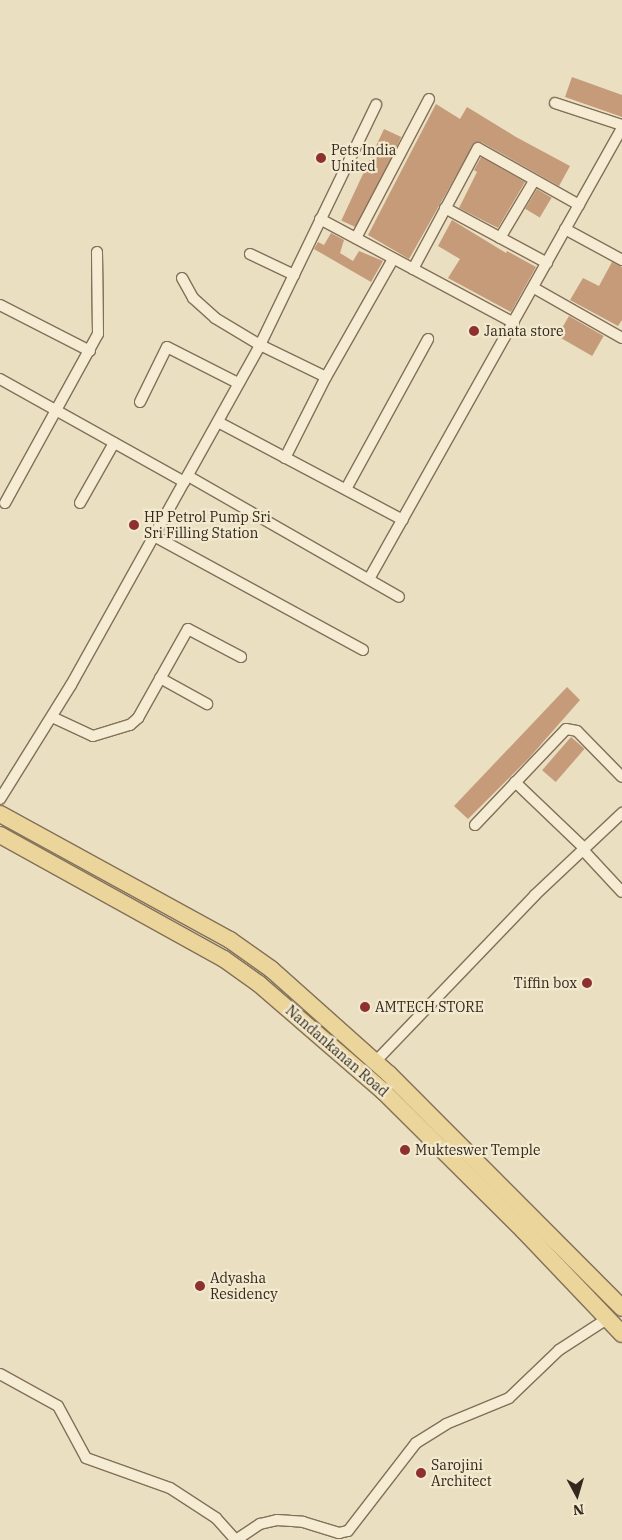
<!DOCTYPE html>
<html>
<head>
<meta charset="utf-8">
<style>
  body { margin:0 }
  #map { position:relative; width:622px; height:1540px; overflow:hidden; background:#eadfc0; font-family:"IBM Plex Serif",serif }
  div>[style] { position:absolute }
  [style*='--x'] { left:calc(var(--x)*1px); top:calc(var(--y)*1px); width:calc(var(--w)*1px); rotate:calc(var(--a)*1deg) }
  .building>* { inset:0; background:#c59b79; transform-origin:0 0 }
  .roads { filter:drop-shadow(1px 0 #82705a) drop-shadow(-1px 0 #82705a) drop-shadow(0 1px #82705a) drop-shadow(0 -1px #82705a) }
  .street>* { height:10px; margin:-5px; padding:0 5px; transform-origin:5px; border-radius:5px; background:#f6ecd3 }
  .primary>* { height:16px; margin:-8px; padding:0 8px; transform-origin:8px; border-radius:8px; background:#ebd59a }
  .dots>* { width:14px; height:14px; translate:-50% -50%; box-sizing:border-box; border:2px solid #f2e9cf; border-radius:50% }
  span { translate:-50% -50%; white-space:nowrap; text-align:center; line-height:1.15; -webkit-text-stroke:4.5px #f2e9cf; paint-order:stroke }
  .poi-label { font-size:14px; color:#32281d }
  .left { translate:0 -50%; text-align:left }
  .right { translate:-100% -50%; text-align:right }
  .street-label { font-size:14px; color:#32281d }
  .north { position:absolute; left:552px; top:1470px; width:50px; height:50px; -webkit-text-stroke:4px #f2e9cf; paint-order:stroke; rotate:174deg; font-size:14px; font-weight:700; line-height:20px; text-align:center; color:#32281d }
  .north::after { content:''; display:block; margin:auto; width:18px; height:22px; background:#32281d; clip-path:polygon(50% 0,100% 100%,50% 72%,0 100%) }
</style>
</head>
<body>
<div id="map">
  <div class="building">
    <i style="clip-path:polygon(572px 77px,622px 95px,622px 117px,565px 97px)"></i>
    <i style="clip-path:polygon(436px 104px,460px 119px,467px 107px,516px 137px,570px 166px,559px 186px,481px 142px,475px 142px,409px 259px,368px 235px)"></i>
    <i style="left:384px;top:129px;width:19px;height:101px;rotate:25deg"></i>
    <i style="clip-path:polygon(481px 157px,525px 182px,498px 228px,459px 208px,477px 172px,474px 170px)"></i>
    <i style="left:537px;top:189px;width:17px;height:23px;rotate:31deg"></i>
    <i style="clip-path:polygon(452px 220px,506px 253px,507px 251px,536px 267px,511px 312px,448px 278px,460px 259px,438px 246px)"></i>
    <i style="clip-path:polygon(331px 233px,344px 240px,340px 253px,353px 261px,359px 251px,383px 261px,371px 282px,314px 249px,318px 242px,324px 245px)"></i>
    <i style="clip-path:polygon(612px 262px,622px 267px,622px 320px,618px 326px,570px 300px,583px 278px,599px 286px)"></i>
    <i style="left:569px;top:316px;width:40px;height:23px;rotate:30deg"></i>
    <i style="clip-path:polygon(567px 687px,580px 700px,529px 758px,468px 819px,454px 806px)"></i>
    <i style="left:571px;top:737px;width:18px;height:44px;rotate:41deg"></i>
  </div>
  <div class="roads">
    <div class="street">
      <i style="--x:555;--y:103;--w:71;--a:18.2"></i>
      <i style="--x:445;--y:208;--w:116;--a:28.3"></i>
      <i style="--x:320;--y:219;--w:220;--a:28.2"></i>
      <i style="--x:565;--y:229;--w:65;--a:28.5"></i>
      <i style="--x:356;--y:238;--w:157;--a:-62.3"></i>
      <i style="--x:500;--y:238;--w:66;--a:-59.2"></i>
      <i style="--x:250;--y:254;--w:49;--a:25.5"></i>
      <i style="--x:413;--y:269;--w:137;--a:-61.8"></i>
      <i style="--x:478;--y:148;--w:116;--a:29.4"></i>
      <i style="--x:182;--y:278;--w:23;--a:61"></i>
      <i style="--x:193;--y:298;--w:30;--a:42"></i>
      <i style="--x:215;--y:318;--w:52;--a:31"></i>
      <i style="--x:260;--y:345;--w:73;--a:25.9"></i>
      <i style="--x:534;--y:288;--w:101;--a:29.6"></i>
      <i style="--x:0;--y:305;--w:101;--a:27.1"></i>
      <i style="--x:0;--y:379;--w:211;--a:29.2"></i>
      <i style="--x:140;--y:402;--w:61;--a:-63.9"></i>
      <i style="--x:167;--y:347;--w:80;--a:26.9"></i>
      <i style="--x:218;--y:422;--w:209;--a:27.9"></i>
      <i style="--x:285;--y:458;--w:91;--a:-63.2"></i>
      <i style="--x:326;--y:377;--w:136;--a:-60.4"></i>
      <i style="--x:188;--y:476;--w:243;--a:29.8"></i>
      <i style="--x:346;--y:489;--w:171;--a:-61.3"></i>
      <i style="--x:5;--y:503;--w:193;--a:-61.2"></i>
      <i style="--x:98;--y:334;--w:82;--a:-90.7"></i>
      <i style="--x:80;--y:503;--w:69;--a:-60.5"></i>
      <i style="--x:154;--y:536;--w:238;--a:28.6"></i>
      <i style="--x:369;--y:579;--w:517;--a:-60.71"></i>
      <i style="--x:160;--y:678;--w:54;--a:29"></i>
      <i style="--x:52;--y:717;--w:45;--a:24.9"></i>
      <i style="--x:93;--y:736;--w:39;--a:-17"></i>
      <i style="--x:130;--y:725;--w:11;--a:-41"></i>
      <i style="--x:138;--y:718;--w:102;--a:-60.7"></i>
      <i style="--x:188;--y:629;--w:60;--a:27.8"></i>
      <i style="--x:515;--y:782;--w:95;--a:43.7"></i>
      <i style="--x:0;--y:799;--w:134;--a:-58.1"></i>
      <i style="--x:71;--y:685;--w:389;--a:-60.9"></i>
      <i style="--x:260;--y:345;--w:267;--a:-64.2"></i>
      <i style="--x:475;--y:825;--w:132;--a:-46.5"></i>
      <i style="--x:566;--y:729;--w:11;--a:10"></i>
      <i style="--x:577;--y:731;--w:64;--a:45.6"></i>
      <i style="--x:583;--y:850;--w:57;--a:47.1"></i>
      <i style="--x:375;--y:1062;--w:231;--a:-46.2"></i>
      <i style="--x:535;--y:895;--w:120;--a:-43.3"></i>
      <i style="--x:0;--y:1374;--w:66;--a:28.9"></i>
      <i style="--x:58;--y:1406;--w:59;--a:61.7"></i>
      <i style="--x:86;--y:1458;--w:89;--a:19.7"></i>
      <i style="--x:170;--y:1488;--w:55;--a:33.1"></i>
      <i style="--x:216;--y:1518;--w:30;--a:48"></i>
      <i style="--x:236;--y:1540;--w:29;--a:-34"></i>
      <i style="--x:260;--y:1524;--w:17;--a:-13"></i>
      <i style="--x:277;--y:1520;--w:26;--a:4"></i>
      <i style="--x:303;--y:1522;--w:38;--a:17"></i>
      <i style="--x:339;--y:1533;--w:9;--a:-13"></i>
      <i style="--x:348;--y:1531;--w:111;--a:-52.3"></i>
      <i style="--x:416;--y:1443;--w:36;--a:-32"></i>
      <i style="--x:446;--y:1424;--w:68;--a:-22.4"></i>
      <i style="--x:509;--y:1398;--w:69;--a:-43.8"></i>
      <i style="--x:559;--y:1350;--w:57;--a:-32.9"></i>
    </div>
    <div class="primary">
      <i style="--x:0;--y:814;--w:262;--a:28.7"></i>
      <i style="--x:230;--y:940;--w:50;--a:35.3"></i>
      <i style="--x:271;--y:969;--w:158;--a:41.7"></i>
      <i style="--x:389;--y:1074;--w:330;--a:45.1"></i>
      <i style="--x:0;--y:835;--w:256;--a:29"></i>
      <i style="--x:224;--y:959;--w:43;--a:35.5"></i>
      <i style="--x:259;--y:984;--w:164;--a:40.8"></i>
      <i style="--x:383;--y:1091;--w:199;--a:44.8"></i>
      <i style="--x:524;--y:1231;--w:142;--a:46.4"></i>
    </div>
  </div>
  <div class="dots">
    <i style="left:321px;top:158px;background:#8c312e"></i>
    <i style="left:474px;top:331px;background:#8c312e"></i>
    <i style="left:134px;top:525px;background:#8c312e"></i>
    <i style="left:587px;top:983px;background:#8c312e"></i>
    <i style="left:365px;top:1007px;background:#8c312e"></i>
    <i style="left:405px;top:1150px;background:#8c312e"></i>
    <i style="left:200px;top:1286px;background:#8c312e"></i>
    <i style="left:421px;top:1473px;background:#8c312e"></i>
  </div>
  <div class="poi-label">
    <span class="left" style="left:331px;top:158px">Pets India<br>United</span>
    <span class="left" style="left:484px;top:331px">Janata store</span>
    <span class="left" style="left:144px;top:525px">HP Petrol Pump Sri<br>Sri Filling Station</span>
    <span class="right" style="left:577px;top:983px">Tiffin box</span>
    <span class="left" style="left:375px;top:1007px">AMTECH STORE</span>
    <span class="left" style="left:415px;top:1150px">Mukteswer Temple</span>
    <span class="left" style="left:210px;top:1286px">Adyasha<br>Residency</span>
    <span class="left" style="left:431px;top:1473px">Sarojini<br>Architect</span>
  </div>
  <div class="street-label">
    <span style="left:337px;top:1051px;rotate:41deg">Nandankanan Road</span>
  </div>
  <div class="north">N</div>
</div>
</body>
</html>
